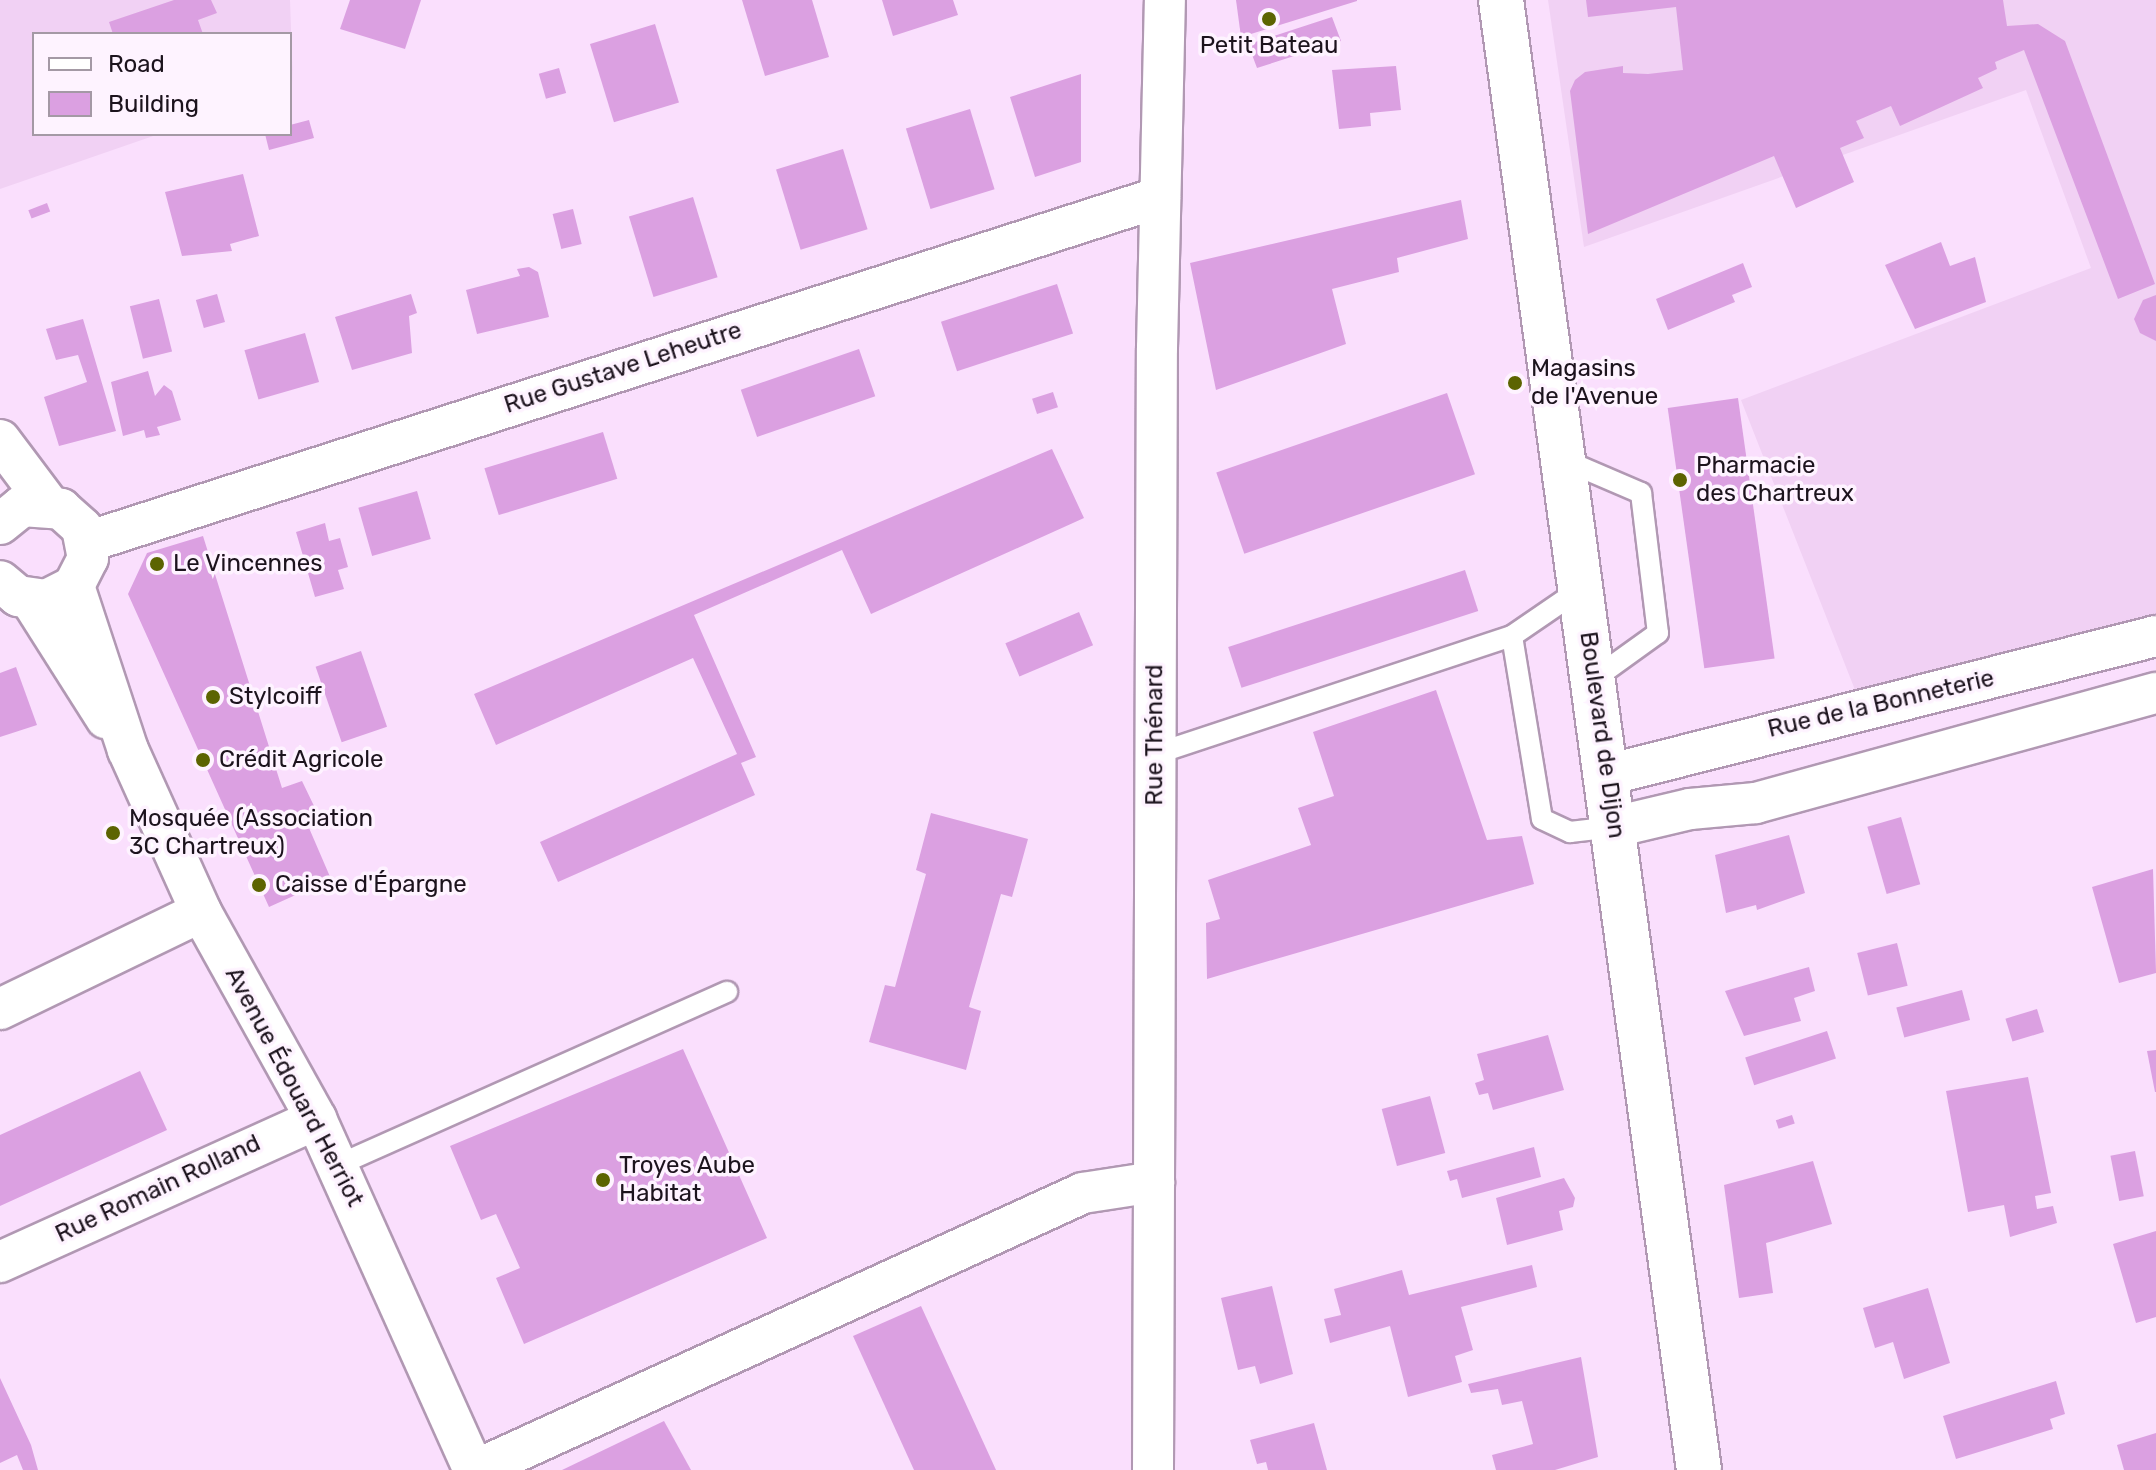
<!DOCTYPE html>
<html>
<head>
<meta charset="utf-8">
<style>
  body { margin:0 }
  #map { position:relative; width:2156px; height:1470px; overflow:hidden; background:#fadffd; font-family:Rubik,sans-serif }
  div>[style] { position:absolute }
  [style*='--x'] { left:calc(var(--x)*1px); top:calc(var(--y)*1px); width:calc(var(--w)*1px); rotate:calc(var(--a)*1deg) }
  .built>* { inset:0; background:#f1d1f4 }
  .building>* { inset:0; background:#dba0e1; transform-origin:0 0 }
  .roads { filter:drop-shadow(2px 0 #b198b3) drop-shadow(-2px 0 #b198b3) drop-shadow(0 2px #b198b3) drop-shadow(0 -2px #b198b3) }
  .service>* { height:20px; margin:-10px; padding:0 10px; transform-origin:10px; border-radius:10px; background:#fff }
  .minor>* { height:40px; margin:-20px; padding:0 20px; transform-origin:20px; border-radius:20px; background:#fff }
  .secondary>* { height:44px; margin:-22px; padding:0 22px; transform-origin:22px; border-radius:22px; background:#fff }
  .dots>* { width:22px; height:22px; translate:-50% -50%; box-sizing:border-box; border:4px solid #fef3ff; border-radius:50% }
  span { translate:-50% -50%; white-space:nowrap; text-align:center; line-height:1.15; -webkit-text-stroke:7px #fef3ff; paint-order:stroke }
  .poi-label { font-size:24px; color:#1c131d }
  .left { translate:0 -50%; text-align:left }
  .street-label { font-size:24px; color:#1c131d }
  .legend { position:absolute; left:32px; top:32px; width:260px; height:104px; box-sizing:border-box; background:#fef3ff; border:2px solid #a499a5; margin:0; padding:10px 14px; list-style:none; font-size:24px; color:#1c131d }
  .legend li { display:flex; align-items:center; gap:16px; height:40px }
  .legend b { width:40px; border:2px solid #a499a5 }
</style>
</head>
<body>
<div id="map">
  <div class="built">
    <i style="clip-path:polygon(0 0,290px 0,293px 87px,290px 34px,34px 34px,34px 134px,159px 134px,0 189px)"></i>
    <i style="clip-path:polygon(1548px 0,2156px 0,2156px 632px,1857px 695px,1741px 400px,2091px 268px,2026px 90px,1584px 247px)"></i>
  </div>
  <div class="building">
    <i style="clip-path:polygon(174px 0,211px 0,217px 13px,198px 20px,203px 34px,113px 34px,109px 22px)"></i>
    <i style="clip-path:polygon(350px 0,421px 0,405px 49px,340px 29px)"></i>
    <i style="clip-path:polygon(742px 0,812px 0,829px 57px,765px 76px)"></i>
    <i style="clip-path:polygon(882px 0,953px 0,958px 15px,893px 36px)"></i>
    <i style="clip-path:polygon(1236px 0,1357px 0,1357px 1px,1241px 37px)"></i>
    <i style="clip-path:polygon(1586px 0,2003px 0,2007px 26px,2038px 24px,2065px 41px,2155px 284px,2118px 299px,2024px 50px,1995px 62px,1997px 69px,1978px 78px,1983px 88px,1900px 126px,1891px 106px,1856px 121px,1864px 138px,1840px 148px,1854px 182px,1796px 208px,1774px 156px,1588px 234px,1570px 91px,1575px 80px,1585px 72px,1623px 66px,1623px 73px,1648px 74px,1683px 70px,1676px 7px,1588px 17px)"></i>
    <i style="clip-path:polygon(1332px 17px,1341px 41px,1257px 68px,1251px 52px,1239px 56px,1237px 48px)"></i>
    <i style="left:655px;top:24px;width:82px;height:68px;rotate:73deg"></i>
    <i style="clip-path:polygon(1396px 66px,1401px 110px,1370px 113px,1371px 126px,1339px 129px,1332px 70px)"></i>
    <i style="left:559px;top:68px;width:26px;height:21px;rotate:74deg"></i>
    <i style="clip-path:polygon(1081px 74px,1081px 162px,1035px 177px,1010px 97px)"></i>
    <i style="left:970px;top:109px;width:84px;height:67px;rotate:73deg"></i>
    <i style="clip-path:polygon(309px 120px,314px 138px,269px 150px,265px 134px,290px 134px,290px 125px)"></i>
    <i style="left:843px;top:149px;width:84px;height:70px;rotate:73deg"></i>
    <i style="clip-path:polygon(243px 174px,259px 236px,230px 244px,232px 251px,182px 256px,165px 192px)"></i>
    <i style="left:693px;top:197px;width:84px;height:67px;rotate:73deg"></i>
    <i style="clip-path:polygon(1461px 200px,1468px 239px,1397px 258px,1399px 272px,1332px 289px,1346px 344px,1216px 390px,1190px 263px)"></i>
    <i style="left:47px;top:203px;width:9px;height:20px;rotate:69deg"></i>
    <i style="left:573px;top:209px;width:36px;height:21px;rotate:76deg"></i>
    <i style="clip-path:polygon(1941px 242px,1950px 266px,1975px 257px,1986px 302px,1915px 329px,1885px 265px)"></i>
    <i style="clip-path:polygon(1743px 263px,1752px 287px,1732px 295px,1735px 302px,1668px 330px,1656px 299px)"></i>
    <i style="clip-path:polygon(529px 267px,538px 272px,549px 317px,477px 334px,466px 290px,520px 276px,517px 269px)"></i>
    <i style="left:1057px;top:284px;width:52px;height:122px;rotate:72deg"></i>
    <i style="left:217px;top:294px;width:29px;height:22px;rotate:74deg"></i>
    <i style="clip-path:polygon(411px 294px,417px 313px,409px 316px,412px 353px,352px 370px,335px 317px)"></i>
    <i style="clip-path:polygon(2156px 295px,2156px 341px,2140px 333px,2134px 319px,2143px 300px)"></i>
    <i style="left:159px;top:299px;width:54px;height:30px;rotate:76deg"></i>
    <i style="clip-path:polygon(83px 319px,116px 431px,59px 446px,44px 397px,87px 382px,78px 355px,56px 360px,46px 329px)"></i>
    <i style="left:305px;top:333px;width:51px;height:63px;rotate:74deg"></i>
    <i style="left:859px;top:349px;width:50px;height:125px;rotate:71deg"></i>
    <i style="clip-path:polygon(148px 371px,155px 396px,164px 385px,172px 391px,181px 420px,157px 427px,160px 435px,146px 438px,144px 430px,123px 436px,111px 382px)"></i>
    <i style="left:1053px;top:392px;width:16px;height:22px;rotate:72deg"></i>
    <i style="left:1447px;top:393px;width:86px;height:244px;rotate:71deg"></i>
    <i style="left:1738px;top:398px;width:263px;height:71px;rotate:82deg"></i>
    <i style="left:603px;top:432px;width:49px;height:124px;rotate:73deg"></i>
    <i style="clip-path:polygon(1052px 449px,1084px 518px,871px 614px,842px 550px,694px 615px,756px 757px,741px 763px,755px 795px,558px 882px,540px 842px,737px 754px,693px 658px,496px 745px,474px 694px)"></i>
    <i style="left:417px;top:491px;width:50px;height:61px;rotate:74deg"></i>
    <i style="clip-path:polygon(325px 523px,329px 541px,340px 538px,348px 567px,338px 570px,344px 589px,315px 597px,296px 532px)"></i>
    <i style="clip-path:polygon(203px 536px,282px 788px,302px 781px,315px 808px,303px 814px,331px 879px,269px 907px,128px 594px,147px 553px)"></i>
    <i style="left:1465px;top:570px;width:43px;height:249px;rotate:72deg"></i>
    <i style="left:1079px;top:612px;width:36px;height:80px;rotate:67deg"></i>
    <i style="left:361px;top:651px;width:80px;height:48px;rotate:71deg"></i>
    <i style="clip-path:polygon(16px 667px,37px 725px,0 737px,0 673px)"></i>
    <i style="clip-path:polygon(1436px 690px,1487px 840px,1522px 836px,1534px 884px,1207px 979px,1206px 923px,1220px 919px,1208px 880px,1311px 845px,1298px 808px,1334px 796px,1313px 732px)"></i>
    <i style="clip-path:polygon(931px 813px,1028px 839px,1012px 897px,1001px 894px,969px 1007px,981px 1011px,966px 1070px,869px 1042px,885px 985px,895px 987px,926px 874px,916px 870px)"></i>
    <i style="left:1901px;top:817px;width:70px;height:35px;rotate:74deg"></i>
    <i style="clip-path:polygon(1789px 835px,1805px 893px,1757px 910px,1756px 905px,1726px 913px,1715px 855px)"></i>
    <i style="clip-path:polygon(2153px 869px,2156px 973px,2119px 983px,2092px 887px)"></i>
    <i style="left:1897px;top:943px;width:44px;height:41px;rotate:76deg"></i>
    <i style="clip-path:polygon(1809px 967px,1815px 991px,1794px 998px,1801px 1021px,1744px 1036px,1725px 991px)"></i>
    <i style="left:1962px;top:990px;width:31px;height:68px;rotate:75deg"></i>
    <i style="left:2037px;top:1009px;width:24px;height:33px;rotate:73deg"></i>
    <i style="left:1827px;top:1031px;width:29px;height:86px;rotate:72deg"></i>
    <i style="clip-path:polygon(1548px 1035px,1564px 1090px,1493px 1110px,1488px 1093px,1479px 1095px,1475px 1083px,1484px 1080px,1477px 1054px)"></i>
    <i style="clip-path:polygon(683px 1049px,767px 1238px,524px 1344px,496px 1278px,520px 1268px,496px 1214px,481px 1220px,450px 1146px)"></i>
    <i style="clip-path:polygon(2156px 1050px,2156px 1092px,2155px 1092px,2147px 1051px)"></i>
    <i style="clip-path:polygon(140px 1071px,167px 1130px,0 1206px,0 1135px)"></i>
    <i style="clip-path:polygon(2028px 1077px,2051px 1193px,2035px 1196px,2037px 1209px,2053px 1206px,2057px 1223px,2010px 1237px,2004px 1205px,1968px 1212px,1946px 1091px)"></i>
    <i style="left:1430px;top:1096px;width:59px;height:50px;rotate:75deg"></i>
    <i style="left:1792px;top:1115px;width:9px;height:17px;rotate:72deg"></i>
    <i style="clip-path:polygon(1534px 1147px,1541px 1177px,1462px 1198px,1457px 1179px,1450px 1181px,1447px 1171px)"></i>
    <i style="left:2135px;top:1151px;width:46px;height:25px;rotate:79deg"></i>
    <i style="clip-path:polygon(1813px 1161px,1832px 1224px,1766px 1243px,1773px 1293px,1739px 1298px,1724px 1185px)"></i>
    <i style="clip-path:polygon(1564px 1178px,1575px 1198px,1573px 1207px,1559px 1211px,1563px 1230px,1507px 1245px,1496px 1198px)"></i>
    <i style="clip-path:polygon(2156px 1231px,2156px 1317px,2136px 1323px,2113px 1244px)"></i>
    <i style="clip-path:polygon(1532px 1265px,1537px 1287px,1461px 1307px,1473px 1350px,1455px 1356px,1462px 1382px,1408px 1397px,1390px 1326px,1330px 1343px,1324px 1319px,1341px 1315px,1334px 1289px,1402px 1270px,1409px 1295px)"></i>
    <i style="clip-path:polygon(1272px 1286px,1293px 1374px,1260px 1384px,1255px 1366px,1238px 1370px,1221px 1298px)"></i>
    <i style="clip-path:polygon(1928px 1288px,1950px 1363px,1904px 1379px,1893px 1342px,1875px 1348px,1863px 1308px)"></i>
    <i style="clip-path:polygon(921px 1306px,970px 1413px,996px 1470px,914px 1470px,853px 1336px)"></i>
    <i style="clip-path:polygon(1581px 1357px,1598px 1457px,1555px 1470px,1496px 1470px,1492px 1455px,1533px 1444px,1522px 1401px,1502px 1405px,1498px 1389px,1471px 1393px,1468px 1384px)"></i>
    <i style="clip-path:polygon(0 1378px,31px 1445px,38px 1470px,23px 1470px,17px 1455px,0 1463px)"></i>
    <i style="clip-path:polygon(2056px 1381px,2065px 1414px,2050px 1419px,2053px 1429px,1956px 1459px,1943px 1416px)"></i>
    <i style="clip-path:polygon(664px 1421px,691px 1470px,562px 1470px)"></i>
    <i style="clip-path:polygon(1314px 1423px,1327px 1470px,1268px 1470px,1266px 1462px,1257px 1464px,1250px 1440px)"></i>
    <i style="clip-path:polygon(2156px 1433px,2156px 1470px,2124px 1470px,2117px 1445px)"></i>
  </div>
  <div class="roads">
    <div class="service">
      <i style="--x:1564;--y:460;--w:84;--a:23.2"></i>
      <i style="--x:1641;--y:493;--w:141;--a:83.1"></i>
      <i style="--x:1658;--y:633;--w:79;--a:144.3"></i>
      <i style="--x:1582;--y:588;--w:85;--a:145.6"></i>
      <i style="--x:1512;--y:636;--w:185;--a:80.7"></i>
      <i style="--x:1542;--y:819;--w:31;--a:25"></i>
      <i style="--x:1570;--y:832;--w:44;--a:-6.5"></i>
      <i style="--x:1155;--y:754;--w:376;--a:-18.3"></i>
      <i style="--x:338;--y:1165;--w:426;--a:-24"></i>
    </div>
    <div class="minor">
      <i style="--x:0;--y:440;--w:80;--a:53.1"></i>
      <i style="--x:0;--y:524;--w:28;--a:-39"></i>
      <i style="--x:22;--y:506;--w:39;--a:4"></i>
      <i style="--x:61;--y:509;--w:28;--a:42"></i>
      <i style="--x:82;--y:528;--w:31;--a:79"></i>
      <i style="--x:88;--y:558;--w:31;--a:117"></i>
      <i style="--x:74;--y:586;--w:31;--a:153"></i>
      <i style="--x:46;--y:600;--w:28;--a:-172"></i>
      <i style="--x:18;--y:596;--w:23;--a:-140"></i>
      <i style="--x:87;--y:542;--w:1127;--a:-17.82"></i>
      <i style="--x:74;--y:586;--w:173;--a:71.8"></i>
      <i style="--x:128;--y:750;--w:178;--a:65.7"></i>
      <i style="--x:201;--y:912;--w:237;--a:60.9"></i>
      <i style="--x:316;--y:1119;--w:385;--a:65.8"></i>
      <i style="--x:31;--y:600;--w:140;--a:57.6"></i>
      <i style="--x:1607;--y:775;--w:566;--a:-14.21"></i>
      <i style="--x:1614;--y:827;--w:78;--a:-13.3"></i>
      <i style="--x:1690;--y:809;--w:66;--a:-5.2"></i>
      <i style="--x:1756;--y:803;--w:415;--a:-15.4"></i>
      <i style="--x:0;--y:1009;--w:223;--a:-25.8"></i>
      <i style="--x:0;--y:1262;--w:347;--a:-24.3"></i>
      <i style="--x:476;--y:1470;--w:667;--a:-24.53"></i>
      <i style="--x:1083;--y:1193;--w:72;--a:-8.8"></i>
      <i style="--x:1153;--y:1470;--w:1122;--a:-89.8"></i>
      <i style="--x:1157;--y:348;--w:348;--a:-88.7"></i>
    </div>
    <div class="secondary">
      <i style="--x:1501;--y:0;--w:1483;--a:82.33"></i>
    </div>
  </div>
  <div class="dots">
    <i style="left:1269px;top:19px;background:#5c6401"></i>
    <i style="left:1515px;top:383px;background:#5c6401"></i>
    <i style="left:1680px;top:480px;background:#5c6401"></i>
    <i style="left:157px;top:564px;background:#5c6401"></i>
    <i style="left:213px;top:697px;background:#5c6401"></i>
    <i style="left:203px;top:760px;background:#5c6401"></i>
    <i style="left:113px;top:833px;background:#5c6401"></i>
    <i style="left:259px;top:885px;background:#5c6401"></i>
    <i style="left:603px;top:1180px;background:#5c6401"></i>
  </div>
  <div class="poi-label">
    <span style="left:1269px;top:46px">Petit Bateau</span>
    <span class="left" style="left:1531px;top:383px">Magasins<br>de l'Avenue</span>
    <span class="left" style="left:1696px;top:480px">Pharmacie<br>des Chartreux</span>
    <span class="left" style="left:173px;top:564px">Le Vincennes</span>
    <span class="left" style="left:229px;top:697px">Stylcoiff</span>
    <span class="left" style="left:219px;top:760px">Crédit Agricole</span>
    <span class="left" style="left:129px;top:833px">Mosquée (Association<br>3C Chartreux)</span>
    <span class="left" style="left:275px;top:885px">Caisse d'Épargne</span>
    <span class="left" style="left:619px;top:1180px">Troyes Aube<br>Habitat</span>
  </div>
  <div class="street-label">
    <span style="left:623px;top:368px;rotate:-18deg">Rue Gustave Leheutre</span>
    <span style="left:1881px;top:704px;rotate:-13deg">Rue de la Bonneterie</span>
    <span style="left:1155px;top:735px;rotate:-90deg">Rue Thénard</span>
    <span style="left:1602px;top:735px;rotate:82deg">Boulevard de Dijon</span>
    <span style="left:294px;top:1087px;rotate:62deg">Avenue Édouard Herriot</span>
    <span style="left:158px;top:1189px;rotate:-25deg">Rue Romain Rolland</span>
  </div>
  <ul class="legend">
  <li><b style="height:10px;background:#fff"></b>Road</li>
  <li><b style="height:22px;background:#dba0e1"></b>Building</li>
  </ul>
</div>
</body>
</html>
